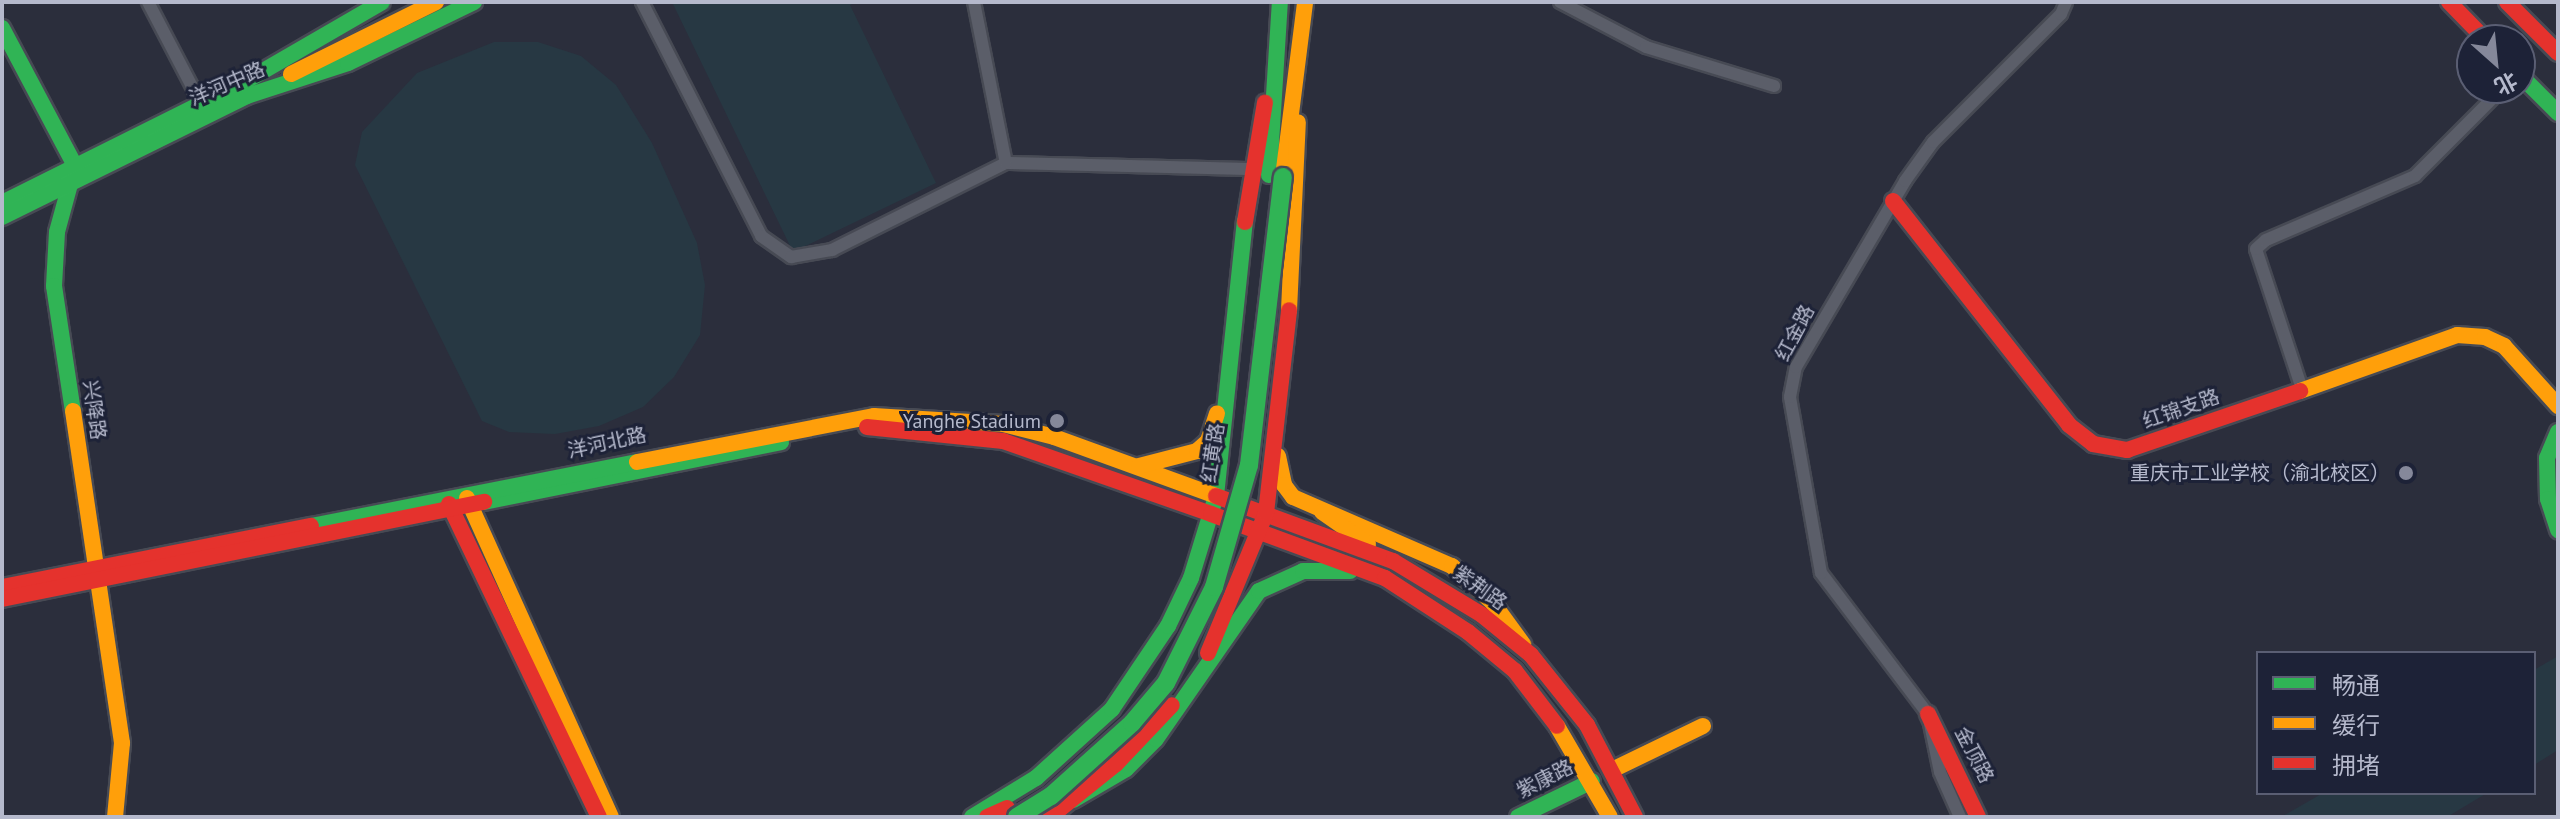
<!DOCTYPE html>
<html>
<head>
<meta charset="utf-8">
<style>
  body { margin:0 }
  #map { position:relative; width:2560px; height:819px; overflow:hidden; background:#2b2e3c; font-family:"PT Sans","Noto Sans SC",sans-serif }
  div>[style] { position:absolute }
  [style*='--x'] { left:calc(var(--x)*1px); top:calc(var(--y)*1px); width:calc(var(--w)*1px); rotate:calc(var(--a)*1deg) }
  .green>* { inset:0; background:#273843 }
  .roads { filter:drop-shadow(2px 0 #474a54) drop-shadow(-2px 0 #474a54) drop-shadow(0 2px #474a54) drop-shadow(0 -2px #474a54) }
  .street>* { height:12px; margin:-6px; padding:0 6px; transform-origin:6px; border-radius:6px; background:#5b5e69 }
  .fast>* { height:16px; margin:-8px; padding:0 8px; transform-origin:8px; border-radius:8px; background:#30b455 }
  .slow>* { height:16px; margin:-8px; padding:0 8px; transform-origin:8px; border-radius:8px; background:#ff9f0a }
  .jam>* { height:16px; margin:-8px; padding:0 8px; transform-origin:8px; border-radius:8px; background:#e5322d }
  .bridges { filter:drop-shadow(2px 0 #484a57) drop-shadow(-2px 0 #484a57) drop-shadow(0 2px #484a57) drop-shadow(0 -2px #484a57) }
  .fast-bridge>* { height:18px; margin:-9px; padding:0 9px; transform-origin:9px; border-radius:9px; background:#30b455 }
  .dots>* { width:22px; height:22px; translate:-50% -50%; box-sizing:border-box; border:4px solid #1d2237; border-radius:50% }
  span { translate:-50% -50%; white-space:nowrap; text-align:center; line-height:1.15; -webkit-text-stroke:6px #1d2237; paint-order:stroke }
  .street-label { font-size:20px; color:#b5b9cc }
  .poi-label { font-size:20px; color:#b5b9cc }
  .right { translate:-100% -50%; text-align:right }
  .frame { position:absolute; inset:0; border:4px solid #b5b9cc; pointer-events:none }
  .legend { position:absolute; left:2256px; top:651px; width:280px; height:144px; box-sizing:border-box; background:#1d2237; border:2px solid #5a5e73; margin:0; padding:10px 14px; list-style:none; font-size:24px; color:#b5b9cc }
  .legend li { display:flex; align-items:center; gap:16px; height:40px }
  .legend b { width:40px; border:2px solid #5a5e73 }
  .north { position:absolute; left:2456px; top:24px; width:80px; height:80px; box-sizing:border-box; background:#1d2237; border:2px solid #5a5e73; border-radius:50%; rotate:153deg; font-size:22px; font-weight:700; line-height:32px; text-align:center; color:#b5b9cc }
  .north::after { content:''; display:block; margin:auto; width:28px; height:36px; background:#85889a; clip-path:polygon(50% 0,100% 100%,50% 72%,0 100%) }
</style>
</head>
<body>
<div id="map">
  <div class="green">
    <i style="clip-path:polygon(672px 2px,856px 2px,850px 5px,936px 183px,793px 252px)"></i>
    <i style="clip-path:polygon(494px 42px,538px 42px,581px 56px,616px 85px,652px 143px,697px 243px,705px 285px,700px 335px,674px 377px,643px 407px,599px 426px,555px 434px,509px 432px,482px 421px,355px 165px,362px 132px,417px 73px)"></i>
    <i style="clip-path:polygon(2558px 656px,2558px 750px,2534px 765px,2534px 670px)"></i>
    <i style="clip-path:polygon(2323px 793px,2487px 793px,2447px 817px,2281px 817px)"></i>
  </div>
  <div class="roads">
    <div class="street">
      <i style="--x:148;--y:2;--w:115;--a:62.5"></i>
      <i style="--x:642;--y:2;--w:263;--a:63"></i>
      <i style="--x:761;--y:236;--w:37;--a:35"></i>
      <i style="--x:791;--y:257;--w:42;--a:-9.7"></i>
      <i style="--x:832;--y:250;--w:195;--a:-26.6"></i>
      <i style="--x:1006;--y:163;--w:245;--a:1.4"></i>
      <i style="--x:974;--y:2;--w:164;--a:78.8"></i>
      <i style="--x:1560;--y:2;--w:97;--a:27.6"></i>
      <i style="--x:1646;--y:47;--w:134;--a:16.9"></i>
      <i style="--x:2302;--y:389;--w:147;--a:-108.2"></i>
      <i style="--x:2256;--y:249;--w:13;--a:-42"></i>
      <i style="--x:2266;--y:240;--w:162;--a:-23.2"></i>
      <i style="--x:2415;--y:176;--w:124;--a:-45"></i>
      <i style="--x:1960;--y:817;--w:49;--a:-114"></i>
      <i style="--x:1940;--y:772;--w:59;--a:-101.7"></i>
      <i style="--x:1928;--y:714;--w:177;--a:-127.2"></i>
      <i style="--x:1821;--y:573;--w:179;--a:-100"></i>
      <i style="--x:1790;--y:397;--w:31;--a:-79"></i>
      <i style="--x:1796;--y:367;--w:216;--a:-59.6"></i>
      <i style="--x:1905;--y:181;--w:48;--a:-54.3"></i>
      <i style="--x:1933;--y:142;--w:181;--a:-45"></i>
      <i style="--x:2061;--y:14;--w:13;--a:-67"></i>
    </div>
    <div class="fast">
      <i style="--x:2;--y:28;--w:156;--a:62.1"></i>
      <i style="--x:75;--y:166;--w:68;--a:105.3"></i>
      <i style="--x:57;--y:232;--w:54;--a:93.2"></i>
      <i style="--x:54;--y:286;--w:126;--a:81.4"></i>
      <i style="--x:2520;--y:75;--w:54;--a:45"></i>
      <i style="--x:1269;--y:175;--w:173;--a:-86.4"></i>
      <i style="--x:2;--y:203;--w:265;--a:-26.5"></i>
      <i style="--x:239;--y:85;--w:165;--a:-30.1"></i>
      <i style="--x:2;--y:217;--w:273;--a:-26.3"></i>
      <i style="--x:247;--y:96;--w:106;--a:-18.1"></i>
      <i style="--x:348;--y:63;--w:140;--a:-25.8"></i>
      <i style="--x:2558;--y:432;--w:28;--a:113"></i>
      <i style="--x:2547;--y:458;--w:41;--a:88.6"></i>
      <i style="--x:2548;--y:499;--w:33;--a:72"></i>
      <i style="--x:484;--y:502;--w:303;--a:-11.4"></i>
      <i style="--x:311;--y:526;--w:332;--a:-11.1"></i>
      <i style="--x:1073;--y:800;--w:61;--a:-30.3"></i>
      <i style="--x:1126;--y:769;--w:42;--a:-45"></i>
      <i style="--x:1156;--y:739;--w:180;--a:-55.2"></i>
      <i style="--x:1259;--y:591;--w:48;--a:-24.4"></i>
      <i style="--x:1303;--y:571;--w:47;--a:0"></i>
      <i style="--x:972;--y:817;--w:75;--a:-31.4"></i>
      <i style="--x:1036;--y:778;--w:103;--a:-42.2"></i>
      <i style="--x:1112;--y:709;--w:100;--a:-56"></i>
      <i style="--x:1168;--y:626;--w:53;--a:-64.4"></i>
      <i style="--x:1191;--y:578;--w:86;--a:-73"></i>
      <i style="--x:1216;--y:496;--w:276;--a:-84"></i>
      <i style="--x:1518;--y:817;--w:82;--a:-25.9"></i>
    </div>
    <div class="slow">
      <i style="--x:291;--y:74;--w:162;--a:-26.4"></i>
      <i style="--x:1283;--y:177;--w:176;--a:-82.8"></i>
      <i style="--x:1289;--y:310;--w:188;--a:-87.3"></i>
      <i style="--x:2300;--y:391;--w:167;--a:-19.6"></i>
      <i style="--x:2457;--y:335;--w:28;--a:4"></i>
      <i style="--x:2485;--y:337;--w:21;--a:25"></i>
      <i style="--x:2504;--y:346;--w:81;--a:48"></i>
      <i style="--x:73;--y:411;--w:336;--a:81.6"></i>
      <i style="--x:122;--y:743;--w:74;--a:95.4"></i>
      <i style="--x:1278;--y:456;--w:30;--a:78"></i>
      <i style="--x:1284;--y:485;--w:15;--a:53"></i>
      <i style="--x:1293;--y:497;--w:173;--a:23.5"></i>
      <i style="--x:1452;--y:566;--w:55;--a:42.1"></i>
      <i style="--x:1493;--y:603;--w:51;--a:53.8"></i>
      <i style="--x:637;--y:462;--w:241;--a:-11"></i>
      <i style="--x:874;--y:416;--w:129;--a:3.5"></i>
      <i style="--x:1003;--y:424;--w:53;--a:14.3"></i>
      <i style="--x:1054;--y:437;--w:172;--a:20"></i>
      <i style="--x:1139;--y:466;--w:60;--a:-14.5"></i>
      <i style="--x:1197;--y:451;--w:15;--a:-42"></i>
      <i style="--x:1208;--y:441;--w:29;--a:-72"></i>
      <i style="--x:467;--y:498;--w:350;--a:65.7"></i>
      <i style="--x:1322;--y:512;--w:56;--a:34.8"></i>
      <i style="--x:1557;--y:726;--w:105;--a:59.8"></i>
      <i style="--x:1612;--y:770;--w:101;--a:-25.8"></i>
    </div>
    <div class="jam">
      <i style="--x:2449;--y:2;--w:53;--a:45.8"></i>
      <i style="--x:2507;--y:2;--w:72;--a:45"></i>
      <i style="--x:1893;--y:201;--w:285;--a:51.8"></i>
      <i style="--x:2069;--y:425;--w:31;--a:38"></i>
      <i style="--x:2093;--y:444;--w:35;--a:10"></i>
      <i style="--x:2127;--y:450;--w:183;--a:-18.8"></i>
      <i style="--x:1245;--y:222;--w:121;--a:-80.5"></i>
      <i style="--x:867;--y:427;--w:137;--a:5.9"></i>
      <i style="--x:1003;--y:441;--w:220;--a:19.3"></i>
      <i style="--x:1216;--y:496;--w:189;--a:20.2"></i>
      <i style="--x:1393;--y:561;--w:104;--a:31.2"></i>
      <i style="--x:1482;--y:615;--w:63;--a:39.2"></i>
      <i style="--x:1531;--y:655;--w:90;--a:51.3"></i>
      <i style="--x:1587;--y:725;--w:104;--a:62.4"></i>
      <i style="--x:449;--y:504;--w:347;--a:64.4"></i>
      <i style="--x:1211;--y:514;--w:185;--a:20.2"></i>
      <i style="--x:1385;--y:578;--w:99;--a:33"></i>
      <i style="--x:1468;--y:632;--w:61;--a:39.7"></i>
      <i style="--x:1515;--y:671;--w:69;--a:52.6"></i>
      <i style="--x:2;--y:587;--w:315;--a:-11.2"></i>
      <i style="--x:2;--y:599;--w:492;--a:-11.4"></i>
      <i style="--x:1208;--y:653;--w:152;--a:-67.5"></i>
      <i style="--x:1266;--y:513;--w:204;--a:-83.5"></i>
      <i style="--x:1928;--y:714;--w:114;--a:64.1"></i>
      <i style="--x:987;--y:817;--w:22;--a:-24"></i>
      <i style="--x:1050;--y:817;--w:85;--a:-38.8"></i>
      <i style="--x:1116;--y:764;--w:81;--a:-46.5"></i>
    </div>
  </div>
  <div class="bridges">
    <div class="fast-bridge">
      <i style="--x:1017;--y:817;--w:40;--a:-32"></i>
      <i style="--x:1051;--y:796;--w:109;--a:-42"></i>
      <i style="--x:1132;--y:723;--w:52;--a:-49.6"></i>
      <i style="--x:1166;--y:683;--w:107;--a:-63.4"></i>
      <i style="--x:1214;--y:587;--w:127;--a:-74"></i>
      <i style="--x:1249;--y:465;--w:290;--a:-83.3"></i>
    </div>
  </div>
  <div class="dots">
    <i style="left:1057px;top:421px;background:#85889a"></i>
    <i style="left:2406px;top:473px;background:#85889a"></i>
  </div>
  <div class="street-label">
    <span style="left:227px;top:84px;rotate:-23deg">洋河中路</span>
    <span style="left:1795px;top:333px;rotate:-62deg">红金路</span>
    <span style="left:2181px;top:409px;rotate:-19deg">红锦支路</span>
    <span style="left:94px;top:410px;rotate:82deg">兴降路</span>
    <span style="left:607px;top:443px;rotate:-12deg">洋河北路</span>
    <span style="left:1213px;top:453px;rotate:-81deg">红黄路</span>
    <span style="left:1480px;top:588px;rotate:36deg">紫荆路</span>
    <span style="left:1974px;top:755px;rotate:63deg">金顶路</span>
    <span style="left:1545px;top:779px;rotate:-26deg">紫康路</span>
  </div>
  <div class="poi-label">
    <span class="right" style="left:1041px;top:421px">Yanghe Stadium</span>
    <span class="right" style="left:2390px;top:473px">重庆市工业学校（渝北校区）</span>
  </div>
  <div class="frame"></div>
  <ul class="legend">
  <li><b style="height:10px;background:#30b455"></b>畅通</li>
  <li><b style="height:10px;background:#ff9f0a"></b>缓行</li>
  <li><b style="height:10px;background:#e5322d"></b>拥堵</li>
  </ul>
  <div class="north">北</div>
</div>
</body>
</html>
